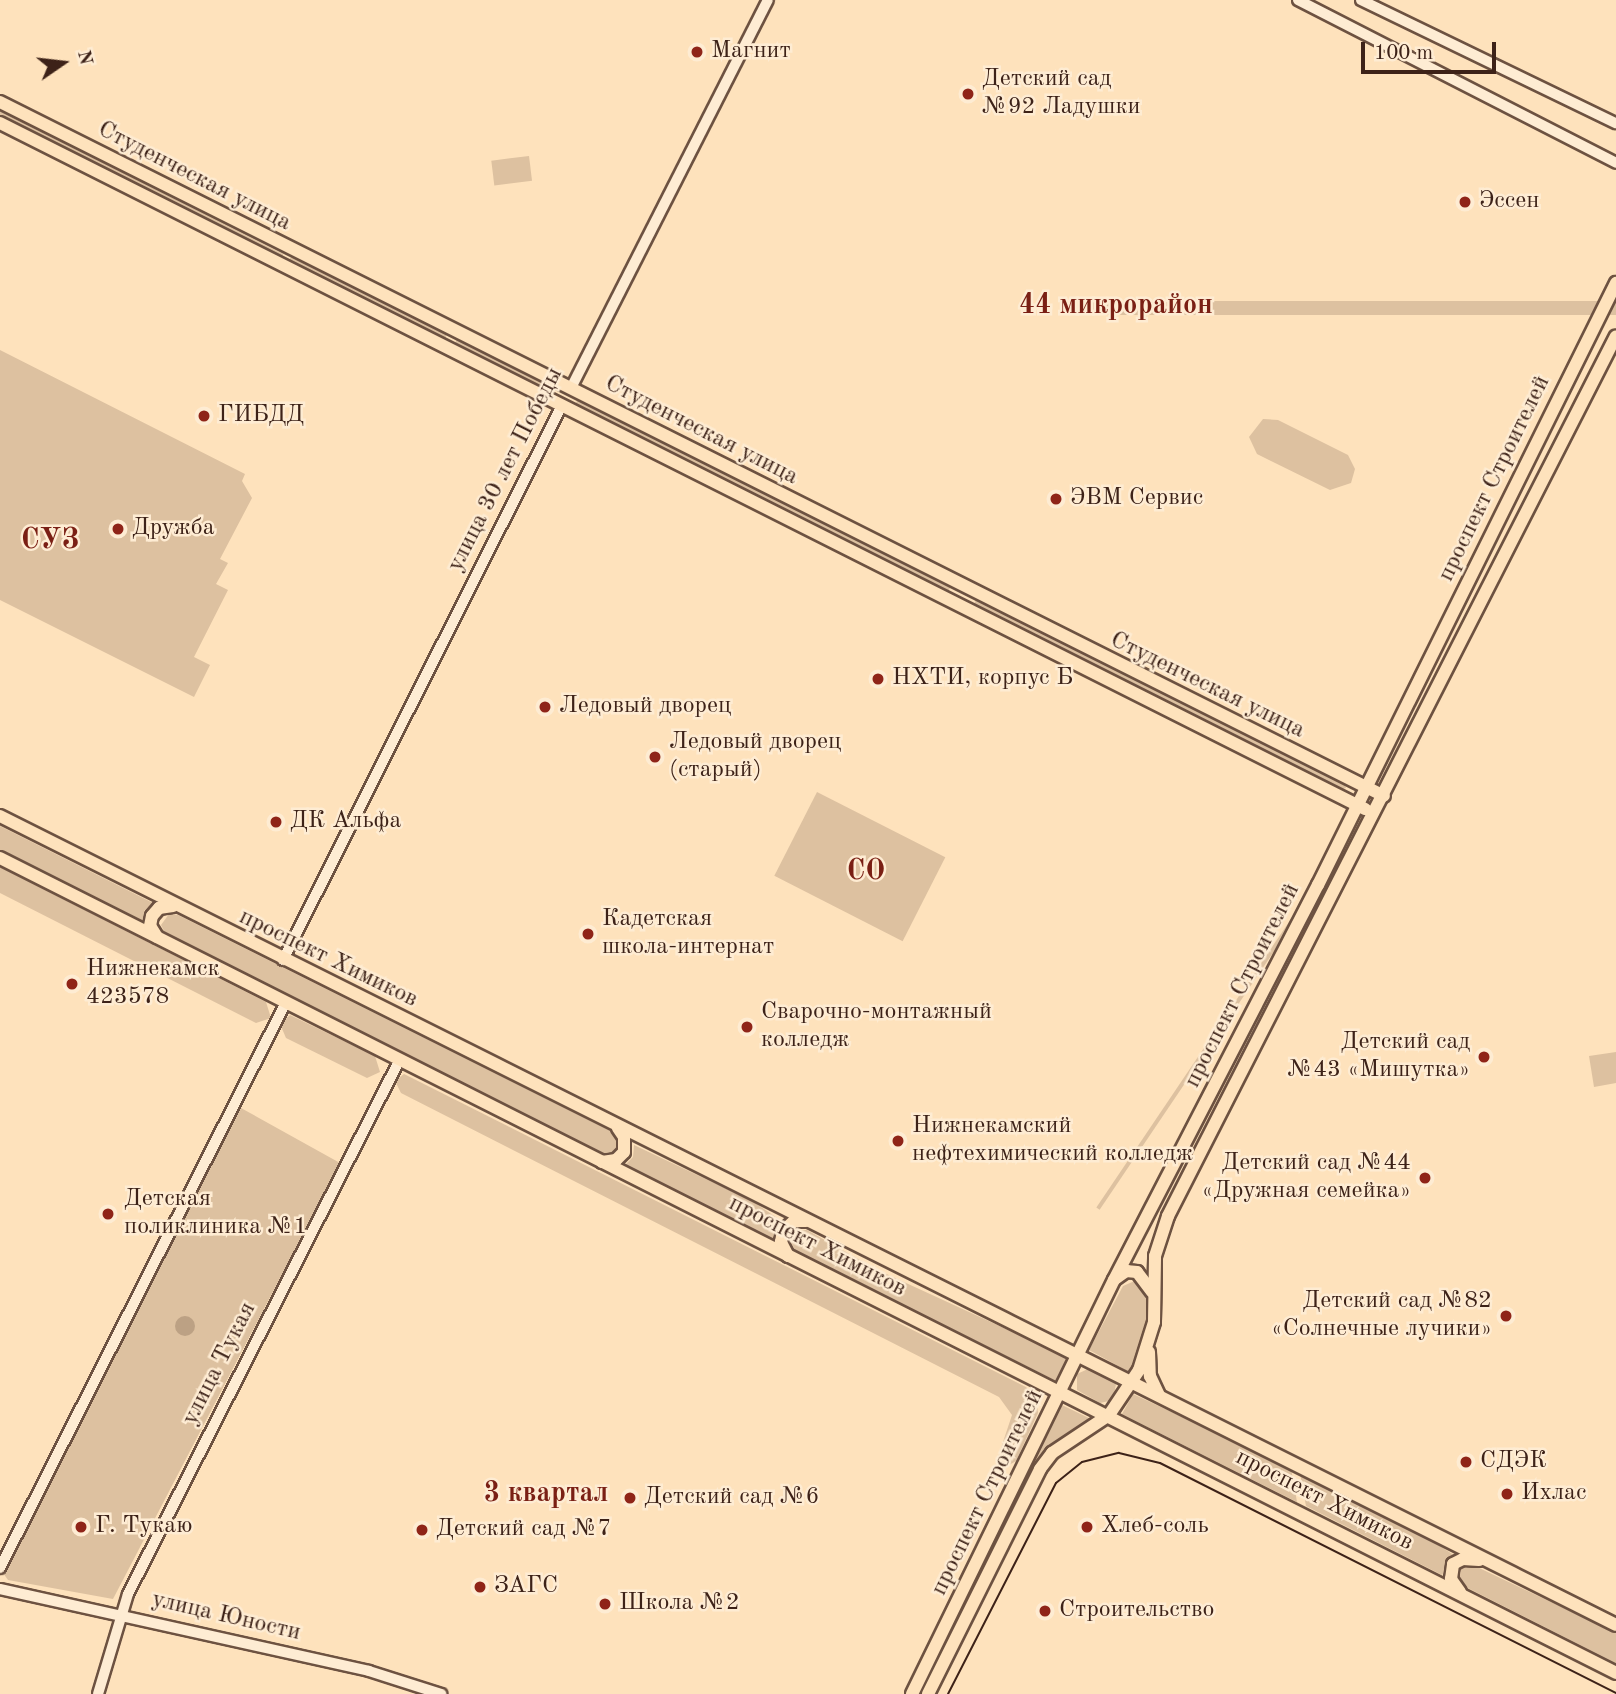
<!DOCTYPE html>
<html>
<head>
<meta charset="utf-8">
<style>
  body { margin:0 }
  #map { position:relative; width:1616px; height:1694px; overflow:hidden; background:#fee2bc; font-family:"Old Standard TT",serif }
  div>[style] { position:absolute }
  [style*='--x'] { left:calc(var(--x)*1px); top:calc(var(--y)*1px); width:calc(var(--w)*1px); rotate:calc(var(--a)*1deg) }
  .green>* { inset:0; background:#ddc1a0; transform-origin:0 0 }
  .water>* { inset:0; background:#bca184 }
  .round { border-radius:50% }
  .roads { filter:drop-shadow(2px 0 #6d5241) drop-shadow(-2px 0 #6d5241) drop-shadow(0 2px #6d5241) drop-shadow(0 -2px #6d5241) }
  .minor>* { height:10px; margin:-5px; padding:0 5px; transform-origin:5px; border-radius:5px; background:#feecd3 }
  .major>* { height:12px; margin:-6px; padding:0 6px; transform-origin:6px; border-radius:6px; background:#fee2bc }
  .tram>* { height:2px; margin:-1px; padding:0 1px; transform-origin:1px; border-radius:1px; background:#3d2218 }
  .dots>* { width:19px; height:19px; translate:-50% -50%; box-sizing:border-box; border:4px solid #feecd3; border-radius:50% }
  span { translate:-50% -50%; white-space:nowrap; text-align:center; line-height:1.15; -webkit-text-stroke:5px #feecd3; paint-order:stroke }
  .poi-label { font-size:24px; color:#3d2218 }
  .left { translate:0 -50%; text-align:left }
  .right { translate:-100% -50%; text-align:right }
  .street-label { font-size:24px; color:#3d2218 }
  .quarter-label { font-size:28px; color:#7a1f14; font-weight:700 }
  .north { position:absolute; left:28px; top:28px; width:70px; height:70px; -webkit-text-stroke:5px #feecd3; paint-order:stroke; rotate:76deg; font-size:19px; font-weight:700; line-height:28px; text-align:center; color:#3d2218 }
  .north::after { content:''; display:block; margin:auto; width:24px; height:32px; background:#3d2218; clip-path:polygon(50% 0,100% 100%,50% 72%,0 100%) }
  .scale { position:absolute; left:1361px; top:42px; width:135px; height:32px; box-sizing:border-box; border:4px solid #3d2218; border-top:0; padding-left:9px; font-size:21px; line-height:24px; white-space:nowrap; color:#3d2218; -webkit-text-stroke:5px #feecd3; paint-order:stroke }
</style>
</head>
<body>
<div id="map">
  <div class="green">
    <i style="left:0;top:110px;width:318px;height:8px;rotate:27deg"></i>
    <i style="left:529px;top:156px;width:25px;height:38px;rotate:83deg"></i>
    <i style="clip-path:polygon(295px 257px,447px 334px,444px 341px,290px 263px,290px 258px)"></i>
    <i style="left:1616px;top:301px;width:14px;height:530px;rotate:90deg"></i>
    <i style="clip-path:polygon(457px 339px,553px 388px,554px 392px,454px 345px)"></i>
    <i style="clip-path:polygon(0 350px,245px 474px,242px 481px,252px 498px,220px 559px,228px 563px,216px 584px,228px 590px,194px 657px,210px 665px,194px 697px,0 600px)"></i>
    <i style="clip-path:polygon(578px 399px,951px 586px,948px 592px,574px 406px)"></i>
    <i style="clip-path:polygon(1263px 419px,1278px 420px,1348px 455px,1355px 469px,1351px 483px,1330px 490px,1257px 454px,1249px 437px)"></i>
    <i style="clip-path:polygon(977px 598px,1344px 783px,1346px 788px,1340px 790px,974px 604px)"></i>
    <i style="left:817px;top:792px;width:144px;height:94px;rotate:27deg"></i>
    <i style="clip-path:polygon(0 826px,153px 903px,144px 911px,143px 922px,0 850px)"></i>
    <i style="left:1353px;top:827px;width:4px;height:459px;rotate:34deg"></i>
    <i style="clip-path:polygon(0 867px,266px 1002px,271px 1018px,256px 1023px,0 893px)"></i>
    <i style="clip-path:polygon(169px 914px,178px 915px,614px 1133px,621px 1145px,617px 1153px,603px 1155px,167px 937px,161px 925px)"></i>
    <i style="clip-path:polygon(290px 1015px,375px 1056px,380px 1072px,367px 1078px,286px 1038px,280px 1024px)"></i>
    <i style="clip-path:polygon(1616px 1052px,1616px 1083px,1594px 1087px,1589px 1056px)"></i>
    <i style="clip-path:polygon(404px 1074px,1026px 1387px,1036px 1398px,1038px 1413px,1016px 1461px,1006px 1467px,997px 1460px,1012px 1415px,999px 1397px,401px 1093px,395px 1081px)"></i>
    <i style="clip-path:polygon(241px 1108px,340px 1163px,113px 1599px,8px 1580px,3px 1573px)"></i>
    <i style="clip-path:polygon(634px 1145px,752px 1201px,782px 1221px,773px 1240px,623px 1167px,633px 1157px)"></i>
    <i style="clip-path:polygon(798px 1230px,807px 1230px,880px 1271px,1069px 1358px,1056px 1381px,795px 1250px,790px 1240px)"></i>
    <i style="clip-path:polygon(1137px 1280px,1147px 1295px,1148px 1322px,1131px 1373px,1089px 1350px,1123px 1286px)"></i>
    <i style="clip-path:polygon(1090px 1368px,1116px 1384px,1113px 1400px,1100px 1403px,1077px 1390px,1077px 1374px)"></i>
    <i style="clip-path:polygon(1133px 1394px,1291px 1468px,1297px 1502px,1122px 1414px)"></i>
    <i style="clip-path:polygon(1062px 1405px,1093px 1420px,1048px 1450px,1035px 1466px,921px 1694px,916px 1694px)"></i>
    <i style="clip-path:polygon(1300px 1473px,1416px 1531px,1454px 1555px,1442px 1575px,1306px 1506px)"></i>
    <i style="clip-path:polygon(1461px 1564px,1473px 1565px,1616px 1633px,1616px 1663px,1460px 1584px,1456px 1571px)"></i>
  </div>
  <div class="water">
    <i class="round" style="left:175px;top:1316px;width:20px;height:20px"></i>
  </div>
  <div class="roads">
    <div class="minor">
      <i style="--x:1298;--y:0;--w:357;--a:27.1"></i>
      <i style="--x:1361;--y:0;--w:283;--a:25.8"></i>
      <i style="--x:571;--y:388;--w:435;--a:-63.1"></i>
      <i style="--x:283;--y:960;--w:621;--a:-63.31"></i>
      <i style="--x:0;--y:1568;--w:632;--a:-63.19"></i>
      <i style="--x:0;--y:1589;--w:378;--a:12.5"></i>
      <i style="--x:369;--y:1671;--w:76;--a:17.7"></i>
      <i style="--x:98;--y:1694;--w:104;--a:-73.3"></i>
      <i style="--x:128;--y:1594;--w:598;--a:-63.05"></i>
    </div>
    <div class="major">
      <i style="--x:0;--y:102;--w:1548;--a:26.63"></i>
      <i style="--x:0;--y:123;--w:1528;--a:26.68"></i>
      <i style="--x:0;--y:816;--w:1807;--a:26.59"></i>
      <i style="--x:0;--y:858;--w:1810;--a:26.76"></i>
      <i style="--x:157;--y:937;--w:13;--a:-122"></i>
      <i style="--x:150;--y:926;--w:10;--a:-79"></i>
      <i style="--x:152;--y:916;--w:11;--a:-49"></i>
      <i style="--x:159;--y:908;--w:14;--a:-8"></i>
      <i style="--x:602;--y:1162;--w:14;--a:-8"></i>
      <i style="--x:616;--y:1160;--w:11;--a:-45"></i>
      <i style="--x:624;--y:1152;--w:15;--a:-90"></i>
      <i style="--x:624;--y:1137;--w:11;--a:-124"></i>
      <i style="--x:788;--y:1256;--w:16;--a:-117"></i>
      <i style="--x:781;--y:1242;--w:11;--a:-80"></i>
      <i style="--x:783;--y:1231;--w:15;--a:-42"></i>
      <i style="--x:794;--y:1221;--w:12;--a:0"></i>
      <i style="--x:1115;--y:1279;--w:14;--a:-36"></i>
      <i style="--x:1126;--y:1271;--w:11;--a:5"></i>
      <i style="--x:1137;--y:1272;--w:25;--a:53"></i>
      <i style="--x:1149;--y:1352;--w:24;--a:88"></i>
      <i style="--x:1150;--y:1376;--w:21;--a:65"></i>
      <i style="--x:1460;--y:1592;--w:16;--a:-125"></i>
      <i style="--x:1451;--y:1579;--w:15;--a:-82"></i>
      <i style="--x:1453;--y:1564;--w:11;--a:-27"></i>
      <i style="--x:1463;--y:1559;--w:16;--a:4"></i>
      <i style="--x:912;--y:1694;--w:461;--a:-64"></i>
      <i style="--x:1114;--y:1280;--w:445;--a:-62.7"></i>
      <i style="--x:1318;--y:885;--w:672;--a:-63.66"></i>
      <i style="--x:928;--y:1694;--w:251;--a:-63.5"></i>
      <i style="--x:1040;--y:1469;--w:20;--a:-53"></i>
      <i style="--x:1052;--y:1453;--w:69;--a:-33.7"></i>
      <i style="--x:1109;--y:1415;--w:54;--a:-56.3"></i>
      <i style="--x:1139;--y:1370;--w:50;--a:-72.6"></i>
      <i style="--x:1154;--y:1322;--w:66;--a:-89.1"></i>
      <i style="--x:1155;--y:1256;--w:42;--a:-72"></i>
      <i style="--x:1168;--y:1216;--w:987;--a:-63.02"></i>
    </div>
  </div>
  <div class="tram">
    <i style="--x:948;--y:1694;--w:237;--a:-62.9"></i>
    <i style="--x:1056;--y:1483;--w:33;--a:-39"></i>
    <i style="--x:1082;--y:1462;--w:38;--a:-14"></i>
    <i style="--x:1119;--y:1453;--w:42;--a:13.7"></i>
    <i style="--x:1160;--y:1463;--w:511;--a:26.77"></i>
  </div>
  <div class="dots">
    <i style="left:697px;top:52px;background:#8f2418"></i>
    <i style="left:968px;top:94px;background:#8f2418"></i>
    <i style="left:1465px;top:202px;background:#8f2418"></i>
    <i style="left:204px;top:416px;background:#8f2418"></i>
    <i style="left:1056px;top:499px;background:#8f2418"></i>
    <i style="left:118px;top:529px;background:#8f2418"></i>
    <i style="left:878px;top:679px;background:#8f2418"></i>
    <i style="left:545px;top:707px;background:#8f2418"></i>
    <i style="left:655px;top:757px;background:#8f2418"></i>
    <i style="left:276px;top:822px;background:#8f2418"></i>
    <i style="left:588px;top:934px;background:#8f2418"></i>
    <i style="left:72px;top:984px;background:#8f2418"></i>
    <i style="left:747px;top:1027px;background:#8f2418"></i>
    <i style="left:1484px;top:1057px;background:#8f2418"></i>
    <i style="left:898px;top:1141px;background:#8f2418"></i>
    <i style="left:1425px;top:1178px;background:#8f2418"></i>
    <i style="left:108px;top:1214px;background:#8f2418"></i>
    <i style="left:1506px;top:1316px;background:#8f2418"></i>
    <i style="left:1466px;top:1462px;background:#8f2418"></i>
    <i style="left:1507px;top:1494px;background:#8f2418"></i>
    <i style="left:630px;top:1498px;background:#8f2418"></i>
    <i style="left:81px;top:1527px;background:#8f2418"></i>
    <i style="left:1087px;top:1527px;background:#8f2418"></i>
    <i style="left:422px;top:1530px;background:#8f2418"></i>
    <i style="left:480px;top:1587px;background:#8f2418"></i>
    <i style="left:605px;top:1604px;background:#8f2418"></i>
    <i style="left:1045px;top:1611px;background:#8f2418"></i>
  </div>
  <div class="poi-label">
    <span class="left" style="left:711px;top:52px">Магнит</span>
    <span class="left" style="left:982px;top:94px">Детский сад<br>№92 Ладушки</span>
    <span class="left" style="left:1479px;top:202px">Эссен</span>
    <span class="left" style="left:218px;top:416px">ГИБДД</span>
    <span class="left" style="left:1070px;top:499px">ЭВМ Сервис</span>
    <span class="left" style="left:132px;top:529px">Дружба</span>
    <span class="left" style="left:892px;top:679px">НХТИ, корпус Б</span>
    <span class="left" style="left:559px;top:707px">Ледовый дворец</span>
    <span class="left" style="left:669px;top:757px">Ледовый дворец<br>(старый)</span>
    <span class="left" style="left:290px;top:822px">ДК Альфа</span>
    <span class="left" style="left:602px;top:934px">Кадетская<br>школа-интернат</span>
    <span class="left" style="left:86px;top:984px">Нижнекамск<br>423578</span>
    <span class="left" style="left:761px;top:1027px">Сварочно-монтажный<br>колледж</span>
    <span class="right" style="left:1470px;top:1057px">Детский сад<br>№43 «Мишутка»</span>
    <span class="left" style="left:912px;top:1141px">Нижнекамский<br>нефтехимический колледж</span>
    <span class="right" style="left:1411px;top:1178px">Детский сад №44<br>«Дружная семейка»</span>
    <span class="left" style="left:124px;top:1214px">Детская<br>поликлиника №1</span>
    <span class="right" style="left:1492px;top:1316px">Детский сад №82<br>«Солнечные лучики»</span>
    <span class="left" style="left:1480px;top:1462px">СДЭК</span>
    <span class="left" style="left:1521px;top:1494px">Ихлас</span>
    <span class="left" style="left:644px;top:1498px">Детский сад №6</span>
    <span class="left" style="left:95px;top:1527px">Г. Тукаю</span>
    <span class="left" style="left:1101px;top:1527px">Хлеб-соль</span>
    <span class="left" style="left:436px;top:1530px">Детский сад №7</span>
    <span class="left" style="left:494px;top:1587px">ЗАГС</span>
    <span class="left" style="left:619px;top:1604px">Школа №2</span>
    <span class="left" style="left:1059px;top:1611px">Строительство</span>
  </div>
  <div class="street-label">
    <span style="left:194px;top:177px;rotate:27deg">Студенческая улица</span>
    <span style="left:701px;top:431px;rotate:27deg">Студенческая улица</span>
    <span style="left:506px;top:470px;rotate:-63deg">улица 30 лет Победы</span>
    <span style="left:1495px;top:479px;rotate:-64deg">проспект Строителей</span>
    <span style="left:1207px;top:686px;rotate:26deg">Студенческая улица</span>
    <span style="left:328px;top:959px;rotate:26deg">проспект Химиков</span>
    <span style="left:1243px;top:986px;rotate:-63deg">проспект Строителей</span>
    <span style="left:817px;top:1247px;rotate:27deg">проспект Химиков</span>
    <span style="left:220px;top:1364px;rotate:-63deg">улица Тукая</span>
    <span style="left:988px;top:1493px;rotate:-64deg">проспект Строителей</span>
    <span style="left:1324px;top:1501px;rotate:27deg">проспект Химиков</span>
    <span style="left:226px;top:1617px;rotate:13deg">улица Юности</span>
  </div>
  <div class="quarter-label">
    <span style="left:1116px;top:306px">44 микрорайон</span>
    <span style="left:50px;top:541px">СУЗ</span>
    <span style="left:866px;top:872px">СО</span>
    <span style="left:546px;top:1494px">3 квартал</span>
  </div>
  <div class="north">N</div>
  <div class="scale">100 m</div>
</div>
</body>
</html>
